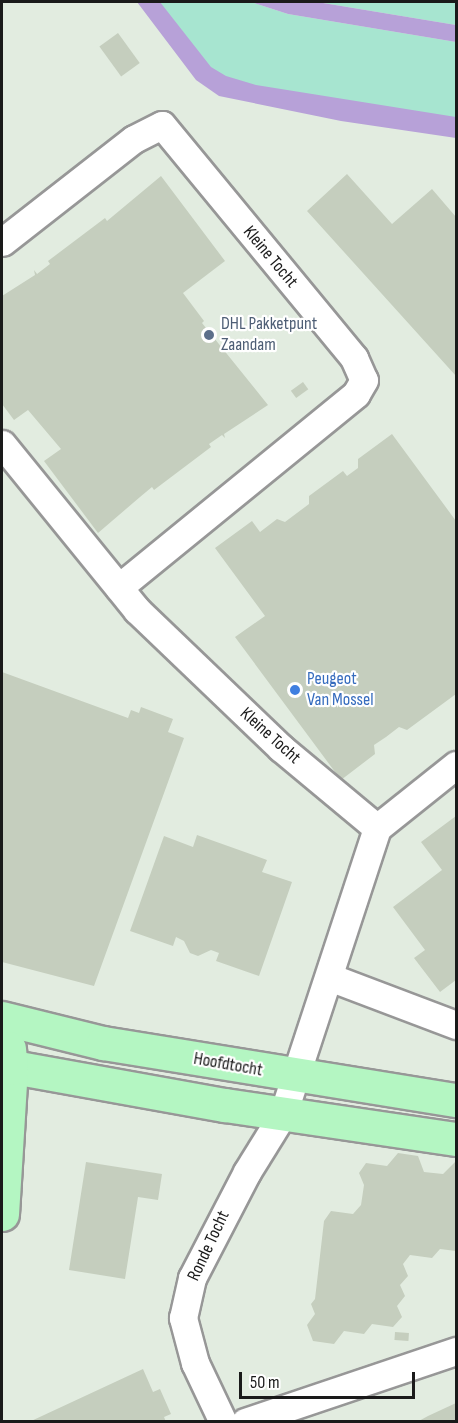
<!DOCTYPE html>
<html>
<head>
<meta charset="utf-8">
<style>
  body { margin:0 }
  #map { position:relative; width:458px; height:1423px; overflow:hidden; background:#e2ece0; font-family:"Sofia Sans Condensed",sans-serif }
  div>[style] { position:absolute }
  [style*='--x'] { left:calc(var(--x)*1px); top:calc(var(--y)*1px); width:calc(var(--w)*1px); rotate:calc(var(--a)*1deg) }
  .grass>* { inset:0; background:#a7e5d0 }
  .water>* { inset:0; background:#b7a1d8 }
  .building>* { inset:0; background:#c5cebe; transform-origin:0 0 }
  .roads { filter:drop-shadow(2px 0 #979797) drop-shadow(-2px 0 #979797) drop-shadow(0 2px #979797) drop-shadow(0 -2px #979797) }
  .street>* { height:27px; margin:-13.5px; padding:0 13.5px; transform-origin:13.5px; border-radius:13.5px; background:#fff }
  .secondary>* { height:33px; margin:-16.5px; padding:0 16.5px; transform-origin:16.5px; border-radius:16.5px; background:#b4f6c2 }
  .dots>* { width:16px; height:16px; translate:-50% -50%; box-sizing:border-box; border:3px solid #fff; border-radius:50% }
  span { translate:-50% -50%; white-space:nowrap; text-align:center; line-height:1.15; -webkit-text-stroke:4.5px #fff; paint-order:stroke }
  .street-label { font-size:18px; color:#1a1a1a }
  .service-label { font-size:18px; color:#4e5e75 }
  .left { translate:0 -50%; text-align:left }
  .shop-label { font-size:18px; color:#366cbe }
  .frame { position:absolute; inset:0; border:3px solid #1a1a1a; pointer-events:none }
  .scale { position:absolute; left:239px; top:1372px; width:176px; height:27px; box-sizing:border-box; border:3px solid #1a1a1a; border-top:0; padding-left:8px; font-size:18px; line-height:21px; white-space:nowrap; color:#1a1a1a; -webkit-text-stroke:4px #fff; paint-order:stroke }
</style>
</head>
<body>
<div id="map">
  <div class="grass">
    <i style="clip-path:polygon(149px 2px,251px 2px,288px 14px,456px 42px,456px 125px,213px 84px)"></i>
    <i style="clip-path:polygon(317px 2px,456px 2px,456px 25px)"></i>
  </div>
  <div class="water">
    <i style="clip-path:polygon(137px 2px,160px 2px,211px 67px,226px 76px,256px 85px,456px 117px,456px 138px,341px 121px,219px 96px,196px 80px)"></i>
    <i style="clip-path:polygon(251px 2px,317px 2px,456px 25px,456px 42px,288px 14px)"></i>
  </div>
  <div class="building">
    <i style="left:118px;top:33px;width:37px;height:23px;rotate:54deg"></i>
    <i style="clip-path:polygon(347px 174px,392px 224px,432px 189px,456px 217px,456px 376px,307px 211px)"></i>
    <i style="clip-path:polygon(161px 176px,225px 261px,183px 293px,204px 321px,202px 323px,268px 405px,224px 434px,225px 438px,222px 435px,209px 444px,211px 447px,154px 490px,152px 487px,140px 497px,98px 533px,44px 461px,61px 449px,28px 410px,14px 420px,2px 404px,2px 296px,35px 275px,34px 270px,37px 274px,50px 264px,48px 261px,105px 218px,107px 221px)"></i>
    <i style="left:303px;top:382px;width:9px;height:15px;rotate:54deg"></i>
    <i style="clip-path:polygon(392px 434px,456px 521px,456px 694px,407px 730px,399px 727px,386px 737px,374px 745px,375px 754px,341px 780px,235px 637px,265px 616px,215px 548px,252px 521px,260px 532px,277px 519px,285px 522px,309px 504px,309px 496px,343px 471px,347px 476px,358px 468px,358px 459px)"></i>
    <i style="clip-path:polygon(2px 672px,128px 718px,131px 710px,139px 713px,141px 707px,173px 719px,168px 732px,184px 738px,94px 986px,2px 962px)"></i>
    <i style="clip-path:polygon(456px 816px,456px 980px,440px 992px,414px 958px,425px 950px,393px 907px,442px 870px,421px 842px)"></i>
    <i style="clip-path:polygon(197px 835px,267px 860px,262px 872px,292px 882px,259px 976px,216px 961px,219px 953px,211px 950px,198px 956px,190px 953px,184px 941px,176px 937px,173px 946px,130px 931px,164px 836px,193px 847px)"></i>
    <i style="clip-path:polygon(398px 1153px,418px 1156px,424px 1172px,443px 1174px,456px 1161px,456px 1251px,440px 1249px,432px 1258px,410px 1255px,403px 1264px,408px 1276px,400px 1285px,405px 1296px,397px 1306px,402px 1317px,393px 1327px,372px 1324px,364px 1334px,344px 1331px,334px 1344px,313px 1341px,307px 1325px,315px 1314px,311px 1304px,315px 1299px,324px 1221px,331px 1211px,353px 1214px,361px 1205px,364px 1185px,359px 1173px,366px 1163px,387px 1166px)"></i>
    <i style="clip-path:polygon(86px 1162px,162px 1174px,158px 1200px,138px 1197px,125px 1279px,69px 1270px)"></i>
    <i style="left:395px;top:1332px;width:14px;height:8px;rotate:4deg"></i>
    <i style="clip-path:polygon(143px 1369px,153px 1392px,160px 1389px,171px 1414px,164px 1417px,166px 1422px,29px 1422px)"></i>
    <i style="clip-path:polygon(456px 1403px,456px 1422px,417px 1422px,428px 1416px)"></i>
  </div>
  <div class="roads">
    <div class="street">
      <i style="--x:2;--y:242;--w:167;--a:-38"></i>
      <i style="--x:134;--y:139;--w:31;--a:-27"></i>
      <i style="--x:162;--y:125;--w:302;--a:50.5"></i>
      <i style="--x:354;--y:358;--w:24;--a:66"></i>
      <i style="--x:364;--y:380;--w:16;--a:120"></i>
      <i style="--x:356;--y:394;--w:306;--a:140.8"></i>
      <i style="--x:2;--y:444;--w:214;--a:50.9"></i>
      <i style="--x:137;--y:610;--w:199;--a:43.8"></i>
      <i style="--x:281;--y:748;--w:125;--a:39.8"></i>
      <i style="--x:329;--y:977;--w:136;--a:20.7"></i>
      <i style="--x:223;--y:1422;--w:65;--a:-115.4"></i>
      <i style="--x:195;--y:1363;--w:47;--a:-104.9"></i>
      <i style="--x:183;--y:1318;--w:41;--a:-77.3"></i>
      <i style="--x:192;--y:1278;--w:119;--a:-62.6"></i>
      <i style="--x:247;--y:1172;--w:68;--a:-58.2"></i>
      <i style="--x:283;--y:1114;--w:301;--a:-71.8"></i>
      <i style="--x:377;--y:828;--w:101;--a:-38.6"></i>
      <i style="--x:245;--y:1422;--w:223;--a:-18.6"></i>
    </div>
    <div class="secondary">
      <i style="--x:2;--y:1018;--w:104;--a:13.9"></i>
      <i style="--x:103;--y:1043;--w:358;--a:9.2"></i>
      <i style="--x:2;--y:1065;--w:227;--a:10.2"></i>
      <i style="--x:225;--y:1105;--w:233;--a:8.4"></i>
      <i style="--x:2;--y:1214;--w:146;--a:-86.5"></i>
      <i style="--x:11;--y:1068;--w:20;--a:-96"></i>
    </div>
  </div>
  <div class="dots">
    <i style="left:209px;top:335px;background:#5c6f8a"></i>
    <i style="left:295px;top:690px;background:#3f7fe0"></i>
  </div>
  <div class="street-label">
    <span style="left:270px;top:257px;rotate:50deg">Kleine Tocht</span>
    <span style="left:270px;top:736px;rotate:42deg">Kleine Tocht</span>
    <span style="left:228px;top:1065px;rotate:10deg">Hoofdtocht</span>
    <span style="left:209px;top:1246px;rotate:-65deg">Ronde Tocht</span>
  </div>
  <div class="service-label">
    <span class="left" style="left:221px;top:335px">DHL Pakketpunt<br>Zaandam</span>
  </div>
  <div class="shop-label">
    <span class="left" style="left:307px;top:690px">Peugeot<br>Van Mossel</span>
  </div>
  <div class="frame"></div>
  <div class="scale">50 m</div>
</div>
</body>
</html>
